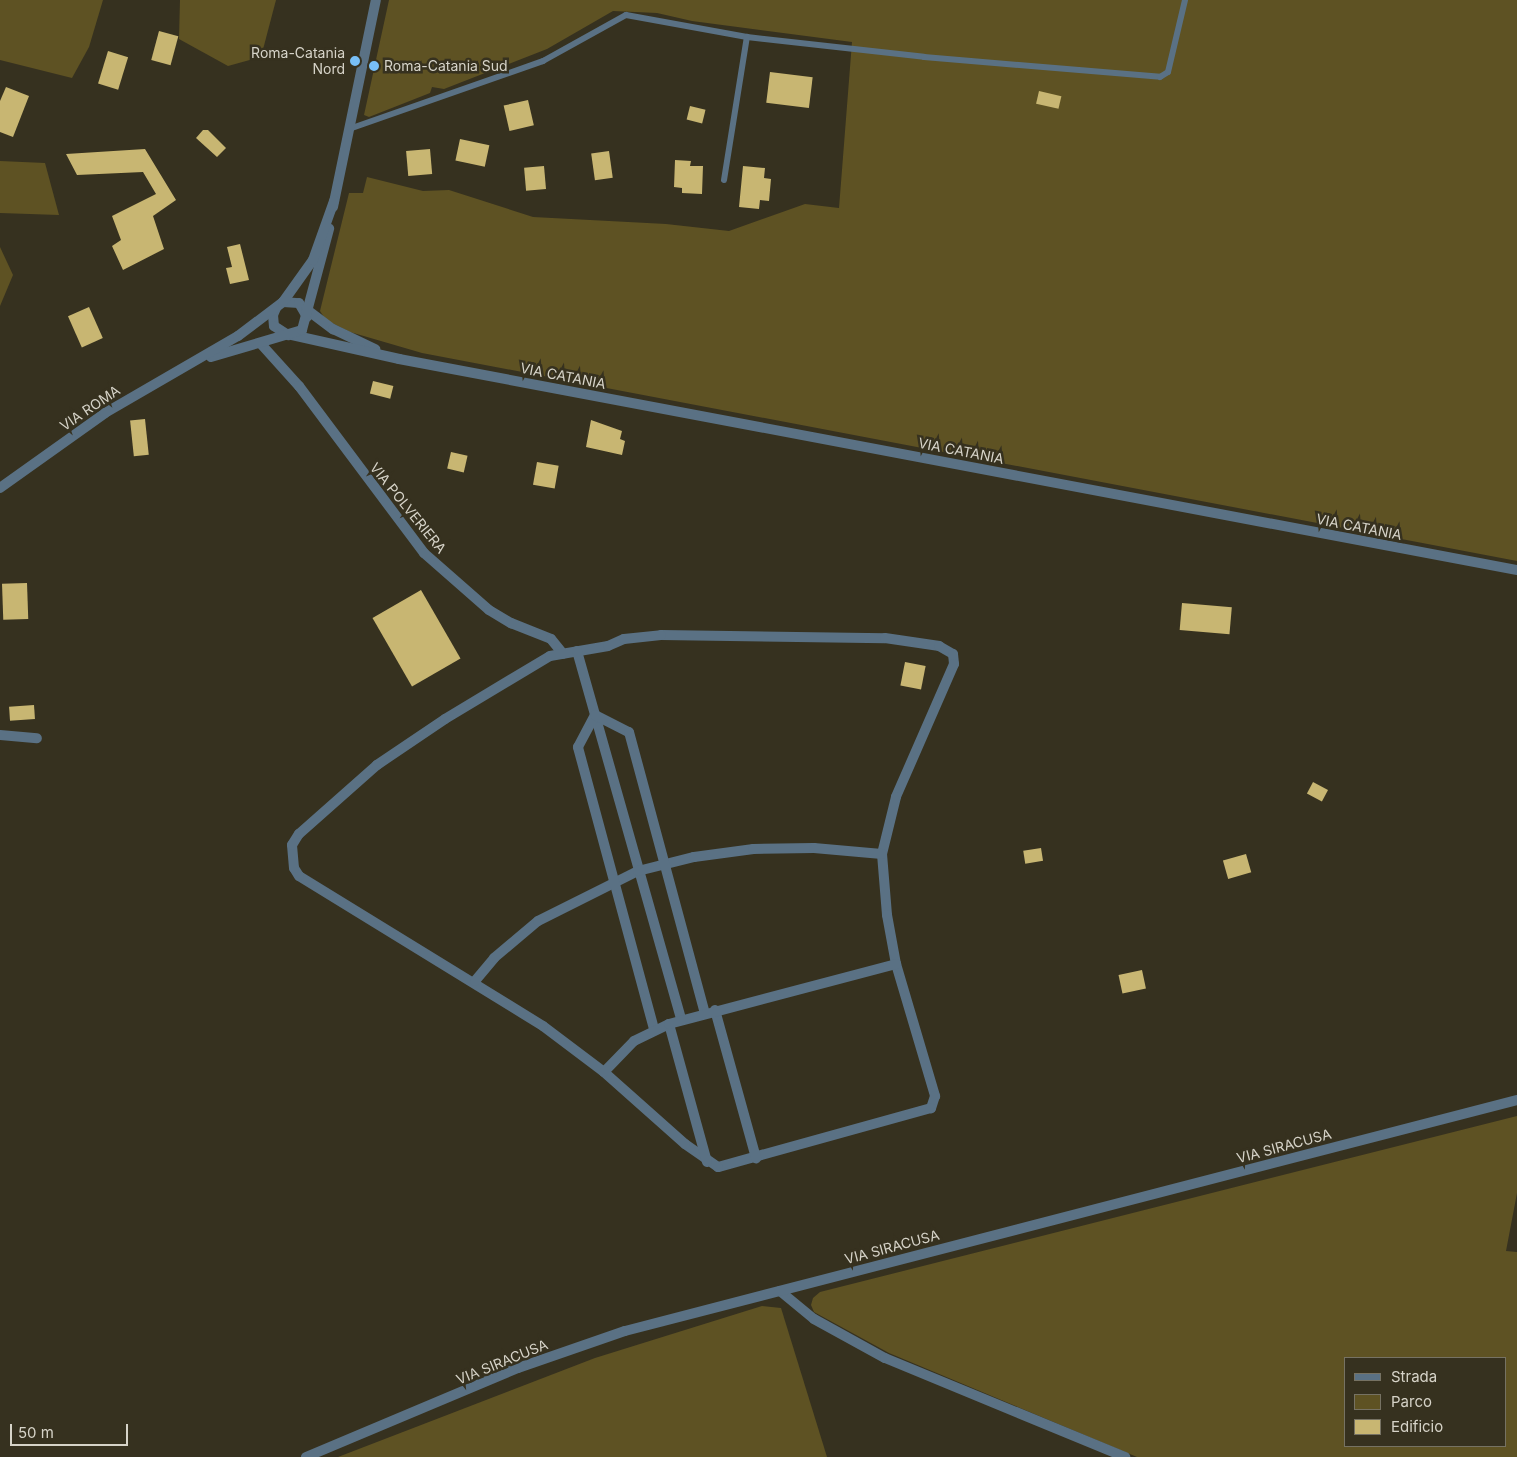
<!DOCTYPE html>
<html>
<head>
<meta charset="utf-8">
<style>
  body { margin:0 }
  #map { position:relative; width:1517px; height:1457px; overflow:hidden; background:#36311f; font-family:Inter,sans-serif }
  div>[style] { position:absolute }
  [style*='--x'] { left:calc(var(--x)*1px); top:calc(var(--y)*1px); width:calc(var(--w)*1px); rotate:calc(var(--a)*1deg) }
  .green>* { inset:0; background:#5e5223 }
  .building>* { inset:0; background:#c8b672; transform-origin:0 0 }
  .service>* { height:6px; margin:-3px; padding:0 3px; transform-origin:3px; border-radius:3px; background:#5a7184 }
  .minor>* { height:10px; margin:-5px; padding:0 5px; transform-origin:5px; border-radius:5px; background:#5a7184 }
  .tertiary>* { height:10px; margin:-5px; padding:0 5px; transform-origin:5px; border-radius:5px; background:#5a7184 }
  .dots>* { width:14px; height:14px; translate:-50% -50%; box-sizing:border-box; border:2px solid #36311f; border-radius:50% }
  span { translate:-50% -50%; white-space:nowrap; text-align:center; line-height:1.15; -webkit-text-stroke:5px #36311f; paint-order:stroke }
  .poi-label { font-size:14px; color:#d6d3c8 }
  .right { translate:-100% -50%; text-align:right }
  .left { translate:0 -50%; text-align:left }
  .street-label { font-size:14px; color:#d6d3c8 }
  .legend { position:absolute; left:1344px; top:1357px; width:162px; height:90px; box-sizing:border-box; background:#36311f; border:1px solid #767263; margin:0; padding:6px 9px; list-style:none; font-size:15px; color:#d6d3c8 }
  .legend li { display:flex; align-items:center; gap:10px; height:25px }
  .legend b { width:25px; border:1px solid #767263 }
  .scale { position:absolute; left:10px; top:1424px; width:118px; height:22px; box-sizing:border-box; border:2px solid #d6d3c8; border-top:0; padding-left:6px; font-size:15px; line-height:18px; white-space:nowrap; color:#d6d3c8; -webkit-text-stroke:4px #36311f; paint-order:stroke }
</style>
</head>
<body>
<div id="map">
  <div class="green">
    <i style="clip-path:polygon(0 0,103px 0,89px 47px,72px 78px,0 60px)"></i>
    <i style="clip-path:polygon(180px 0,276px 0,261px 57px,228px 66px,179px 39px)"></i>
    <i style="clip-path:polygon(389px 0,1517px 0,1517px 561px,422px 353px,350px 332px,326px 320px,320px 311px,349px 193px,363px 193px,367px 177px,423px 191px,449px 190px,533px 217px,666px 224px,729px 231px,805px 204px,839px 208px,852px 42px,692px 21px,657px 13px,613px 11px,547px 49px,444px 89px,432px 87px,430px 93px,369px 117px,364px 115px)"></i>
    <i style="clip-path:polygon(0 161px,45px 163px,59px 215px,0 213px)"></i>
    <i style="clip-path:polygon(0 247px,13px 275px,0 306px)"></i>
    <i style="clip-path:polygon(evenodd,1517px 1116px,1517px 1193px,1506px 1251px,1517px 1252px,1517px 1457px,1137px 1457px,889px 1353px,814px 1312px,811px 1305px,813px 1298px,820px 1292px,1517px 1116px,1346px 1358px,1506px 1358px,1506px 1446px,1346px 1446px,1346px 1358px)"></i>
    <i style="clip-path:polygon(762px 1306px,781px 1308px,827px 1457px,338px 1457px,595px 1358px)"></i>
  </div>
  <div class="building">
    <i style="left:159px;top:31px;width:20px;height:30px;rotate:15deg"></i>
    <i style="left:108px;top:51px;width:21px;height:34px;rotate:17deg"></i>
    <i style="left:770px;top:72px;width:43px;height:31px;rotate:7deg"></i>
    <i style="clip-path:polygon(6px 87px,29px 96px,13px 137px,0 132px,0 101px)"></i>
    <i style="left:1039px;top:91px;width:23px;height:13px;rotate:13deg"></i>
    <i style="left:528px;top:100px;width:26px;height:25px;rotate:77deg"></i>
    <i style="left:690px;top:106px;width:16px;height:14px;rotate:14deg"></i>
    <i style="clip-path:polygon(203px 130px,208px 130px,226px 148px,217px 157px,196px 138px)"></i>
    <i style="left:460px;top:139px;width:30px;height:22px;rotate:12deg"></i>
    <i style="clip-path:polygon(145px 149px,176px 200px,153px 216px,164px 249px,123px 270px,112px 246px,121px 240px,112px 216px,156px 194px,143px 172px,77px 175px,66px 154px)"></i>
    <i style="left:430px;top:149px;width:25px;height:24px;rotate:85deg"></i>
    <i style="left:609px;top:151px;width:27px;height:18px;rotate:82deg"></i>
    <i style="clip-path:polygon(675px 160px,691px 161px,690px 166px,703px 166px,702px 194px,682px 193px,682px 188px,674px 187px)"></i>
    <i style="left:544px;top:166px;width:23px;height:20px;rotate:85deg"></i>
    <i style="clip-path:polygon(743px 166px,765px 168px,764px 178px,771px 179px,769px 201px,760px 200px,759px 209px,739px 207px)"></i>
    <i style="clip-path:polygon(240px 244px,249px 280px,230px 284px,226px 268px,232px 267px,227px 247px)"></i>
    <i style="left:89px;top:307px;width:34px;height:23px;rotate:66deg"></i>
    <i style="left:373px;top:381px;width:21px;height:13px;rotate:14deg"></i>
    <i style="left:145px;top:419px;width:36px;height:15px;rotate:84deg"></i>
    <i style="clip-path:polygon(591px 420px,622px 431px,620px 439px,625px 441px,622px 455px,586px 447px)"></i>
    <i style="left:451px;top:452px;width:17px;height:17px;rotate:13deg"></i>
    <i style="left:537px;top:462px;width:22px;height:23px;rotate:10deg"></i>
    <i style="left:27px;top:583px;width:36px;height:25px;rotate:88deg"></i>
    <i style="left:421px;top:590px;width:79px;height:56px;rotate:60deg"></i>
    <i style="left:1182px;top:603px;width:50px;height:27px;rotate:5deg"></i>
    <i style="left:905px;top:662px;width:21px;height:24px;rotate:11deg"></i>
    <i style="left:34px;top:705px;width:14px;height:25px;rotate:86deg"></i>
    <i style="left:1313px;top:782px;width:17px;height:13px;rotate:28deg"></i>
    <i style="left:1041px;top:848px;width:13px;height:18px;rotate:81deg"></i>
    <i style="left:1246px;top:854px;width:19px;height:24px;rotate:74deg"></i>
    <i style="left:1142px;top:970px;width:19px;height:24px;rotate:78deg"></i>
  </div>
  <div class="service">
    <i style="--x:349;--y:129;--w:206;--a:-19.3"></i>
    <i style="--x:543;--y:61;--w:95;--a:-29"></i>
    <i style="--x:626;--y:15;--w:123;--a:10.3"></i>
    <i style="--x:747;--y:37;--w:178;--a:6.4"></i>
    <i style="--x:924;--y:57;--w:237;--a:4.8"></i>
    <i style="--x:1160;--y:77;--w:9;--a:-32"></i>
    <i style="--x:1168;--y:72;--w:74;--a:-76.7"></i>
    <i style="--x:724;--y:180;--w:145;--a:-80.9"></i>
  </div>
  <div class="minor">
    <i style="--x:261;--y:344;--w:57;--a:47.9"></i>
    <i style="--x:299;--y:386;--w:209;--a:53.2"></i>
    <i style="--x:424;--y:553;--w:86;--a:41.2"></i>
    <i style="--x:489;--y:610;--w:26;--a:31"></i>
    <i style="--x:511;--y:623;--w:43;--a:21.8"></i>
    <i style="--x:551;--y:639;--w:19;--a:51"></i>
    <i style="--x:661;--y:635;--w:224;--a:0.8"></i>
    <i style="--x:885;--y:638;--w:55;--a:8.4"></i>
    <i style="--x:939;--y:646;--w:16;--a:30"></i>
    <i style="--x:953;--y:654;--w:10;--a:84"></i>
    <i style="--x:954;--y:664;--w:145;--a:113.6"></i>
    <i style="--x:896;--y:797;--w:59;--a:103.8"></i>
    <i style="--x:882;--y:854;--w:61;--a:85.3"></i>
    <i style="--x:887;--y:915;--w:50;--a:79.6"></i>
    <i style="--x:896;--y:964;--w:138;--a:73.5"></i>
    <i style="--x:935;--y:1096;--w:13;--a:108"></i>
    <i style="--x:931;--y:1108;--w:221;--a:164.5"></i>
    <i style="--x:718;--y:1167;--w:40;--a:-145.1"></i>
    <i style="--x:685;--y:1144;--w:108;--a:-138.4"></i>
    <i style="--x:604;--y:1072;--w:76;--a:-143"></i>
    <i style="--x:543;--y:1026;--w:286;--a:-148.4"></i>
    <i style="--x:299;--y:876;--w:9;--a:-122"></i>
    <i style="--x:294;--y:868;--w:23;--a:-95"></i>
    <i style="--x:292;--y:845;--w:13;--a:-58"></i>
    <i style="--x:299;--y:834;--w:104;--a:-41.5"></i>
    <i style="--x:377;--y:765;--w:82;--a:-34.1"></i>
    <i style="--x:445;--y:719;--w:122;--a:-31"></i>
    <i style="--x:550;--y:656;--w:59;--a:-9.8"></i>
    <i style="--x:608;--y:646;--w:17;--a:-24"></i>
    <i style="--x:624;--y:639;--w:37;--a:-6"></i>
    <i style="--x:577;--y:651;--w:382;--a:74.2"></i>
    <i style="--x:0;--y:735;--w:37;--a:5"></i>
    <i style="--x:475;--y:981;--w:30;--a:-50"></i>
    <i style="--x:494;--y:958;--w:57;--a:-40.1"></i>
    <i style="--x:538;--y:921;--w:112;--a:-26.6"></i>
    <i style="--x:638;--y:871;--w:58;--a:-14"></i>
    <i style="--x:694;--y:857;--w:60;--a:-7.7"></i>
    <i style="--x:753;--y:849;--w:61;--a:-0.9"></i>
    <i style="--x:814;--y:848;--w:68;--a:5"></i>
    <i style="--x:715;--y:1010;--w:154;--a:74.5"></i>
    <i style="--x:669;--y:1024;--w:143;--a:74.6"></i>
    <i style="--x:654;--y:1029;--w:292;--a:-105.1"></i>
    <i style="--x:578;--y:747;--w:36;--a:-62"></i>
    <i style="--x:595;--y:715;--w:38;--a:27"></i>
    <i style="--x:629;--y:732;--w:291;--a:74.9"></i>
    <i style="--x:604;--y:1072;--w:43;--a:-45.9"></i>
    <i style="--x:634;--y:1041;--w:39;--a:-26"></i>
    <i style="--x:669;--y:1024;--w:235;--a:-14.8"></i>
    <i style="--x:780;--y:1291;--w:44;--a:39.5"></i>
    <i style="--x:814;--y:1319;--w:81;--a:28.8"></i>
    <i style="--x:885;--y:1358;--w:260;--a:22.4"></i>
  </div>
  <div class="tertiary">
    <i style="--x:333;--y:207;--w:211;--a:-78.3"></i>
    <i style="--x:283;--y:302;--w:16;--a:4"></i>
    <i style="--x:299;--y:303;--w:16;--a:60"></i>
    <i style="--x:276;--y:308;--w:8;--a:113"></i>
    <i style="--x:273;--y:315;--w:11;--a:85"></i>
    <i style="--x:274;--y:326;--w:17;--a:33"></i>
    <i style="--x:306;--y:309;--w:34;--a:37"></i>
    <i style="--x:333;--y:329;--w:47;--a:25.5"></i>
    <i style="--x:292;--y:335;--w:110;--a:12.6"></i>
    <i style="--x:399;--y:359;--w:1138;--a:10.69"></i>
    <i style="--x:211;--y:357;--w:95;--a:-16.5"></i>
    <i style="--x:302;--y:330;--w:105;--a:-75"></i>
    <i style="--x:0;--y:488;--w:129;--a:-35.5"></i>
    <i style="--x:105;--y:413;--w:154;--a:-30.1"></i>
    <i style="--x:238;--y:336;--w:56;--a:-37.1"></i>
    <i style="--x:283;--y:302;--w:52;--a:-54.5"></i>
    <i style="--x:313;--y:260;--w:63;--a:-70.4"></i>
    <i style="--x:306;--y:1457;--w:230;--a:-22.8"></i>
    <i style="--x:518;--y:1368;--w:113;--a:-19.1"></i>
    <i style="--x:625;--y:1331;--w:921;--a:-14.52"></i>
  </div>
  <div class="dots">
    <i style="left:355px;top:61px;background:#78bff7"></i>
    <i style="left:374px;top:66px;background:#78bff7"></i>
  </div>
  <div class="poi-label">
    <span class="right" style="left:345px;top:61px">Roma-Catania<br>Nord</span>
    <span class="left" style="left:384px;top:66px">Roma-Catania Sud</span>
  </div>
  <div class="street-label">
    <span style="left:563px;top:376px;rotate:11deg">VIA CATANIA</span>
    <span style="left:90px;top:408px;rotate:-34deg">VIA ROMA</span>
    <span style="left:961px;top:451px;rotate:11deg">VIA CATANIA</span>
    <span style="left:408px;top:508px;rotate:51deg">VIA POLVERIERA</span>
    <span style="left:1359px;top:527px;rotate:11deg">VIA CATANIA</span>
    <span style="left:1284px;top:1146px;rotate:-15deg">VIA SIRACUSA</span>
    <span style="left:892px;top:1247px;rotate:-15deg">VIA SIRACUSA</span>
    <span style="left:502px;top:1362px;rotate:-22deg">VIA SIRACUSA</span>
  </div>
  <ul class="legend">
  <li><b style="height:6px;background:#5a7184"></b>Strada</li>
  <li><b style="height:14px;background:#5e5223"></b>Parco</li>
  <li><b style="height:14px;background:#c8b672"></b>Edificio</li>
  </ul>
  <div class="scale">50 m</div>
</div>
</body>
</html>
